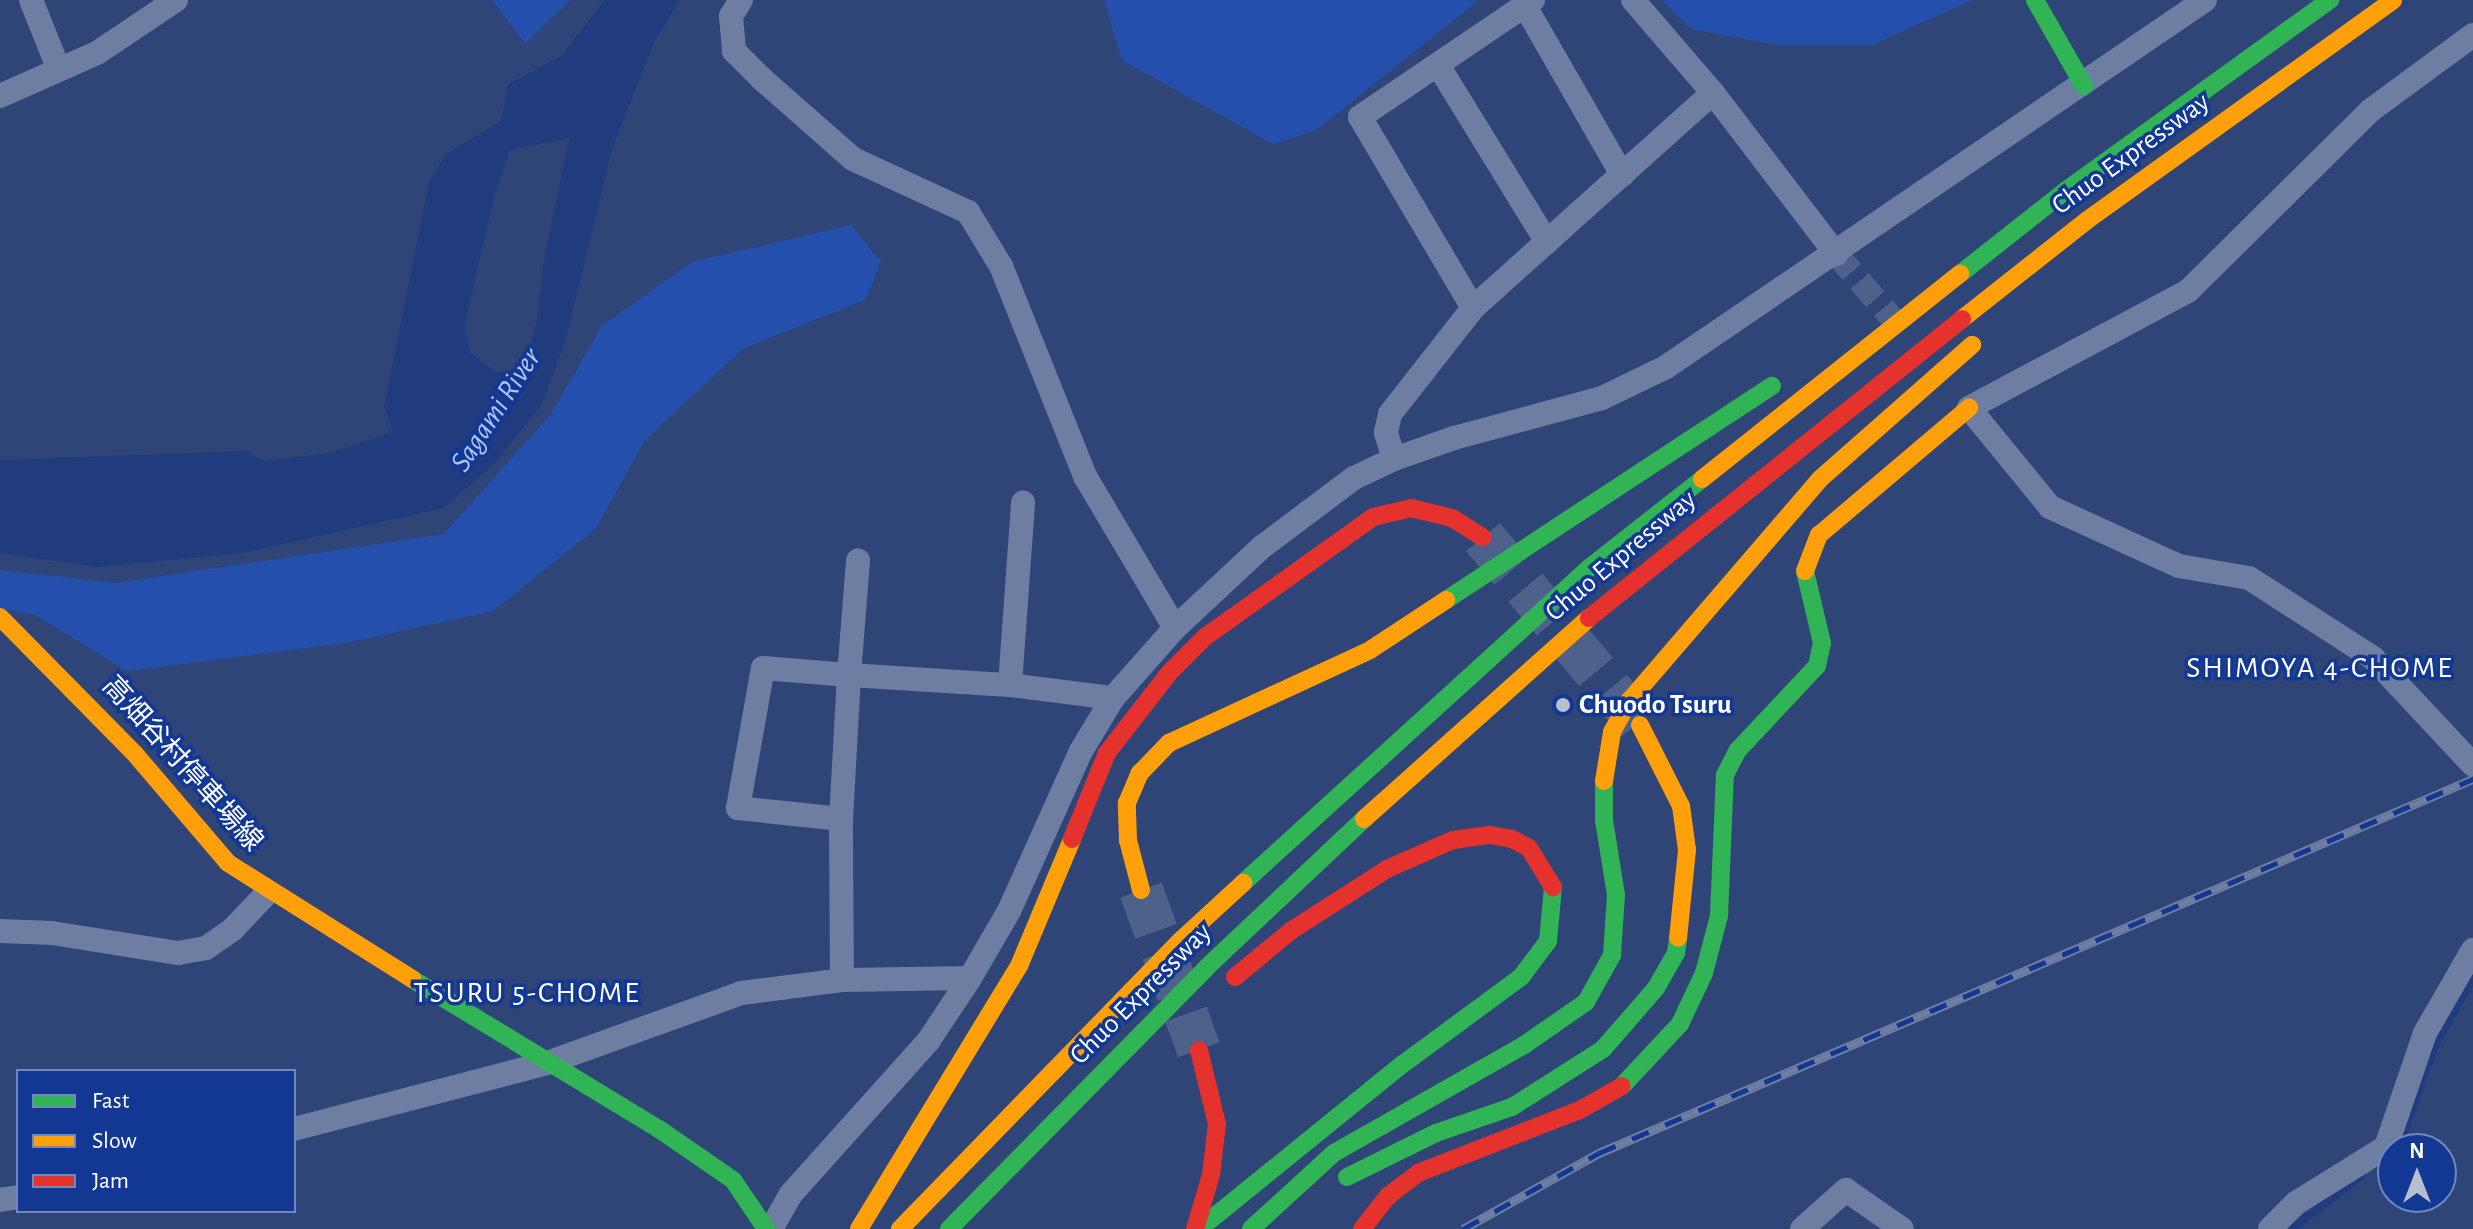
<!DOCTYPE html>
<html>
<head>
<meta charset="utf-8">
<style>
  body { margin:0 }
  #map { position:relative; width:2473px; height:1229px; overflow:hidden; background:#2f4577; font-family:"Alegreya Sans","Noto Sans JP",sans-serif }
  div>[style] { position:absolute }
  [style*='--x'] { left:calc(var(--x)*1px); top:calc(var(--y)*1px); width:calc(var(--w)*1px); rotate:calc(var(--a)*1deg) }
  .green>* { inset:0; background:#254fac }
  .water>* { inset:0; background:#203c7f }
  .stream>* { height:8px; margin:-4px; padding:0 4px; transform-origin:4px; border-radius:4px; background:#203c7f }
  .street-tunnel>* { height:24px; margin-top:-12px; transform-origin:0; background:repeating-linear-gradient(90deg,#4e618b 0 24px,transparent 0 36px) }
  .highway-tunnel>* { height:44px; margin-top:-22px; transform-origin:0; background:repeating-linear-gradient(90deg,#4e618b 0 44px,transparent 0 66px) }
  .street>* { height:24px; margin:-12px; padding:0 12px; transform-origin:12px; border-radius:12px; background:#6e7da2 }
  .fast>* { height:18px; margin:-9px; padding:0 9px; transform-origin:9px; border-radius:9px; background:#30b455 }
  .slow>* { height:18px; margin:-9px; padding:0 9px; transform-origin:9px; border-radius:9px; background:#ff9f0a }
  .jam>* { height:18px; margin:-9px; padding:0 9px; transform-origin:9px; border-radius:9px; background:#e5322d }
  .rail>* { height:9px; margin-top:-4.5px; transform-origin:0; background:repeating-linear-gradient(90deg,#123894 0 18px,#6f7ea2 0 36px); box-sizing:border-box; border-block:2px solid #6f7ea2 }
  .dots>* { width:22px; height:22px; translate:-50% -50%; box-sizing:border-box; border:4px solid #123894; border-radius:50% }
  span { translate:-50% -50%; white-space:nowrap; text-align:center; line-height:1.15; -webkit-text-stroke:7px #123894; paint-order:stroke }
  .street-label { font-size:28px; color:#fff }
  .poi-label { font-size:28px; color:#fff; font-weight:700 }
  .left { translate:0 -50%; text-align:left }
  .water-label { font-size:30px; color:#adc5f9; font-style:italic }
  .neighbourhood-label { font-size:30px; color:#fff; letter-spacing:2px }
  .legend { position:absolute; left:16px; top:1069px; width:280px; height:144px; box-sizing:border-box; background:#123894; border:2px solid #7188bf; margin:0; padding:10px 14px; list-style:none; font-size:24px; color:#fff }
  .legend li { display:flex; align-items:center; gap:16px; height:40px }
  .legend b { width:40px; border:2px solid #7188bf }
  .north { position:absolute; left:2377px; top:1133px; width:80px; height:80px; box-sizing:border-box; background:#123894; border:2px solid #7188bf; border-radius:50%; rotate:0deg; font-size:22px; font-weight:700; line-height:32px; text-align:center; color:#fff }
  .north::after { content:''; display:block; margin:auto; width:28px; height:36px; background:#b6becf; clip-path:polygon(50% 0,100% 100%,50% 72%,0 100%) }
</style>
</head>
<body>
<div id="map">
  <div class="green">
    <i style="clip-path:polygon(492px 0,570px 0,525px 44px)"></i>
    <i style="clip-path:polygon(1104px 0,1479px 0,1316px 130px,1273px 144px,1122px 60px)"></i>
    <i style="clip-path:polygon(1661px 0,1972px 0,1872px 45px,1777px 45px,1691px 29px)"></i>
    <i style="clip-path:polygon(851px 225px,881px 262px,865px 300px,744px 348px,645px 440px,596px 528px,493px 611px,346px 643px,127px 671px,34px 614px,0 609px,0 570px,116px 583px,444px 534px,551px 414px,602px 326px,692px 262px)"></i>
  </div>
  <div class="water">
    <i style="clip-path:polygon(evenodd,605px 0,680px 0,654px 42px,612px 149px,566px 339px,542px 404px,496px 462px,444px 508px,243px 553px,97px 567px,0 553px,0 460px,247px 451px,264px 461px,330px 453px,393px 432px,384px 407px,429px 182px,445px 155px,501px 121px,508px 85px,562px 55px,605px 0,569px 138px,543px 265px,537px 321px,523px 368px,496px 373px,471px 353px,464px 328px,494px 197px,510px 150px,569px 138px)"></i>
  </div>
  <div class="stream">
    <i style="--x:2398;--y:1149;--w:110;--a:-70.4"></i>
    <i style="--x:2435;--y:1045;--w:77;--a:-60.4"></i>
    <i style="--x:2292;--y:1229;--w:87;--a:-37.5"></i>
  </div>
  <div class="street-tunnel">
    <i style="--x:1836;--y:254;--w:102;--a:49"></i>
  </div>
  <div class="highway-tunnel">
    <i style="--x:1483;--y:537;--w:245;--a:50.1"></i>
    <i style="--x:1141;--y:890;--w:170;--a:70.1"></i>
  </div>
  <div class="street">
    <i style="--x:31;--y:0;--w:75;--a:68.2"></i>
    <i style="--x:741;--y:0;--w:19;--a:122"></i>
    <i style="--x:731;--y:16;--w:35;--a:85"></i>
    <i style="--x:734;--y:51;--w:40;--a:45"></i>
    <i style="--x:762;--y:79;--w:121;--a:41.3"></i>
    <i style="--x:853;--y:159;--w:127;--a:24.7"></i>
    <i style="--x:968;--y:212;--w:63;--a:58.6"></i>
    <i style="--x:1001;--y:266;--w:228;--a:68.2"></i>
    <i style="--x:1086;--y:478;--w:174;--a:59.3"></i>
    <i style="--x:1633;--y:0;--w:123;--a:49.3"></i>
    <i style="--x:1713;--y:93;--w:203;--a:52.6"></i>
    <i style="--x:1525;--y:6;--w:195;--a:60.1"></i>
    <i style="--x:2473;--y:35;--w:128;--a:143.6"></i>
    <i style="--x:2370;--y:111;--w:256;--a:135.3"></i>
    <i style="--x:2188;--y:291;--w:248;--a:151.9"></i>
    <i style="--x:1969;--y:408;--w:128;--a:50.7"></i>
    <i style="--x:2050;--y:507;--w:142;--a:24.6"></i>
    <i style="--x:2179;--y:566;--w:71;--a:9.7"></i>
    <i style="--x:2249;--y:578;--w:148;--a:32.8"></i>
    <i style="--x:2373;--y:658;--w:146;--a:46.9"></i>
    <i style="--x:1438;--y:65;--w:208;--a:58.4"></i>
    <i style="--x:0;--y:96;--w:106;--a:-23.9"></i>
    <i style="--x:97;--y:53;--w:95;--a:-33.9"></i>
    <i style="--x:1473;--y:308;--w:222;--a:-120.6"></i>
    <i style="--x:1360;--y:117;--w:209;--a:-34.1"></i>
    <i style="--x:1394;--y:459;--w:28;--a:-107"></i>
    <i style="--x:1386;--y:432;--w:18;--a:-77"></i>
    <i style="--x:1390;--y:414;--w:135;--a:-51.9"></i>
    <i style="--x:1473;--y:308;--w:322;--a:-41.9"></i>
    <i style="--x:1010;--y:685;--w:183;--a:-85.9"></i>
    <i style="--x:841;--y:819;--w:104;--a:-173.9"></i>
    <i style="--x:738;--y:808;--w:142;--a:-79.9"></i>
    <i style="--x:763;--y:668;--w:86;--a:4.7"></i>
    <i style="--x:849;--y:675;--w:115;--a:-85.5"></i>
    <i style="--x:0;--y:931;--w:52;--a:2.2"></i>
    <i style="--x:52;--y:933;--w:128;--a:9"></i>
    <i style="--x:178;--y:953;--w:28;--a:-10"></i>
    <i style="--x:206;--y:948;--w:33;--a:-35"></i>
    <i style="--x:233;--y:929;--w:51;--a:-46.6"></i>
    <i style="--x:842;--y:980;--w:161;--a:-90.4"></i>
    <i style="--x:841;--y:819;--w:144;--a:-86.8"></i>
    <i style="--x:849;--y:675;--w:161;--a:3.6"></i>
    <i style="--x:1010;--y:685;--w:104;--a:7.2"></i>
    <i style="--x:294;--y:1129;--w:261;--a:-14.6"></i>
    <i style="--x:547;--y:1063;--w:206;--a:-19.8"></i>
    <i style="--x:741;--y:993;--w:102;--a:-7.3"></i>
    <i style="--x:842;--y:980;--w:128;--a:-0.9"></i>
    <i style="--x:0;--y:1200;--w:18;--a:-9"></i>
    <i style="--x:771;--y:1229;--w:40;--a:-60.3"></i>
    <i style="--x:791;--y:1194;--w:207;--a:-48.1"></i>
    <i style="--x:929;--y:1040;--w:74;--a:-56.5"></i>
    <i style="--x:970;--y:978;--w:78;--a:-59.8"></i>
    <i style="--x:1009;--y:911;--w:175;--a:-65.8"></i>
    <i style="--x:1081;--y:751;--w:62;--a:-58.9"></i>
    <i style="--x:1113;--y:698;--w:94;--a:-48.5"></i>
    <i style="--x:1175;--y:628;--w:119;--a:-43"></i>
    <i style="--x:1262;--y:547;--w:115;--a:-36.9"></i>
    <i style="--x:1354;--y:478;--w:44;--a:-25.4"></i>
    <i style="--x:1394;--y:459;--w:64;--a:-19.3"></i>
    <i style="--x:1454;--y:438;--w:153;--a:-15.1"></i>
    <i style="--x:1602;--y:398;--w:71;--a:-25.8"></i>
    <i style="--x:1666;--y:367;--w:652;--a:-34.25"></i>
    <i style="--x:1802;--y:1229;--w:59;--a:-41.6"></i>
    <i style="--x:1846;--y:1190;--w:68;--a:34.9"></i>
    <i style="--x:2270;--y:1229;--w:37;--a:-45"></i>
    <i style="--x:2296;--y:1203;--w:106;--a:-31.9"></i>
    <i style="--x:2386;--y:1147;--w:120;--a:-71.1"></i>
    <i style="--x:2425;--y:1033;--w:96;--a:-60"></i>
  </div>
  <div class="fast">
    <i style="--x:2035;--y:0;--w:99;--a:60.3"></i>
    <i style="--x:1960;--y:274;--w:134;--a:-38.3"></i>
    <i style="--x:2065;--y:191;--w:327;--a:-35.8"></i>
    <i style="--x:1446;--y:600;--w:390;--a:-33.3"></i>
    <i style="--x:1243;--y:883;--w:468;--a:-42.3"></i>
    <i style="--x:1589;--y:568;--w:144;--a:-38.2"></i>
    <i style="--x:412;--y:979;--w:289;--a:31.3"></i>
    <i style="--x:659;--y:1129;--w:90;--a:34.6"></i>
    <i style="--x:733;--y:1180;--w:59;--a:56"></i>
    <i style="--x:1622;--y:1086;--w:85;--a:-46.9"></i>
    <i style="--x:1680;--y:1024;--w:56;--a:-64.8"></i>
    <i style="--x:1704;--y:973;--w:59;--a:-75.3"></i>
    <i style="--x:1719;--y:916;--w:141;--a:-87.6"></i>
    <i style="--x:1725;--y:775;--w:28;--a:-63"></i>
    <i style="--x:1738;--y:750;--w:115;--a:-46.8"></i>
    <i style="--x:1817;--y:666;--w:24;--a:-78"></i>
    <i style="--x:1822;--y:643;--w:74;--a:-103.3"></i>
    <i style="--x:1347;--y:1177;--w:99;--a:-26.3"></i>
    <i style="--x:1436;--y:1133;--w:80;--a:-18.9"></i>
    <i style="--x:1512;--y:1107;--w:108;--a:-32.5"></i>
    <i style="--x:1603;--y:1049;--w:81;--a:-49"></i>
    <i style="--x:1656;--y:988;--w:40;--a:-60.3"></i>
    <i style="--x:1676;--y:953;--w:15;--a:-82"></i>
    <i style="--x:949;--y:1229;--w:368;--a:-45.4"></i>
    <i style="--x:1207;--y:967;--w:216;--a:-43.3"></i>
    <i style="--x:1199;--y:1229;--w:262;--a:-39"></i>
    <i style="--x:1403;--y:1064;--w:147;--a:-36.4"></i>
    <i style="--x:1521;--y:977;--w:45;--a:-53.1"></i>
    <i style="--x:1548;--y:941;--w:54;--a:-84.7"></i>
    <i style="--x:1251;--y:1229;--w:113;--a:-42.5"></i>
    <i style="--x:1334;--y:1153;--w:219;--a:-29.6"></i>
    <i style="--x:1524;--y:1045;--w:75;--a:-34.7"></i>
    <i style="--x:1586;--y:1002;--w:54;--a:-61"></i>
    <i style="--x:1612;--y:955;--w:60;--a:-86.2"></i>
    <i style="--x:1616;--y:895;--w:76;--a:-99.1"></i>
    <i style="--x:1604;--y:820;--w:39;--a:-90"></i>
  </div>
  <div class="slow">
    <i style="--x:1962;--y:319;--w:158;--a:-38.3"></i>
    <i style="--x:2086;--y:221;--w:378;--a:-35.7"></i>
    <i style="--x:1702;--y:479;--w:330;--a:-38.5"></i>
    <i style="--x:1805;--y:571;--w:39;--a:-69"></i>
    <i style="--x:1819;--y:535;--w:197;--a:-40.3"></i>
    <i style="--x:0;--y:617;--w:192;--a:45.4"></i>
    <i style="--x:135;--y:754;--w:143;--a:49.5"></i>
    <i style="--x:228;--y:863;--w:218;--a:32.2"></i>
    <i style="--x:1640;--y:725;--w:91;--a:63.2"></i>
    <i style="--x:1681;--y:806;--w:44;--a:82.2"></i>
    <i style="--x:1687;--y:850;--w:88;--a:95.8"></i>
    <i style="--x:1604;--y:781;--w:50;--a:-80.7"></i>
    <i style="--x:1612;--y:732;--w:37;--a:-61"></i>
    <i style="--x:1630;--y:700;--w:291;--a:-49.3"></i>
    <i style="--x:1820;--y:479;--w:203;--a:-41.4"></i>
    <i style="--x:1364;--y:819;--w:302;--a:-41.8"></i>
    <i style="--x:1141;--y:890;--w:52;--a:-104.6"></i>
    <i style="--x:1128;--y:840;--w:37;--a:-92"></i>
    <i style="--x:1127;--y:803;--w:33;--a:-67"></i>
    <i style="--x:1140;--y:773;--w:42;--a:-46"></i>
    <i style="--x:1169;--y:743;--w:221;--a:-24.8"></i>
    <i style="--x:1370;--y:650;--w:91;--a:-33.3"></i>
    <i style="--x:859;--y:1229;--w:308;--a:-58.7"></i>
    <i style="--x:1019;--y:966;--w:138;--a:-67.3"></i>
    <i style="--x:900;--y:1229;--w:402;--a:-45.8"></i>
    <i style="--x:1180;--y:941;--w:86;--a:-42.6"></i>
  </div>
  <div class="jam">
    <i style="--x:1589;--y:618;--w:478;--a:-38.7"></i>
    <i style="--x:1072;--y:839;--w:93;--a:-67.9"></i>
    <i style="--x:1107;--y:753;--w:101;--a:-52.2"></i>
    <i style="--x:1169;--y:673;--w:51;--a:-45"></i>
    <i style="--x:1205;--y:637;--w:206;--a:-35.5"></i>
    <i style="--x:1373;--y:517;--w:39;--a:-13"></i>
    <i style="--x:1411;--y:508;--w:42;--a:13.7"></i>
    <i style="--x:1452;--y:518;--w:36;--a:32"></i>
    <i style="--x:1235;--y:977;--w:74;--a:-39.5"></i>
    <i style="--x:1292;--y:930;--w:113;--a:-32.7"></i>
    <i style="--x:1387;--y:869;--w:72;--a:-23.7"></i>
    <i style="--x:1453;--y:840;--w:37;--a:-8"></i>
    <i style="--x:1490;--y:835;--w:22;--a:10"></i>
    <i style="--x:1512;--y:839;--w:19;--a:28"></i>
    <i style="--x:1529;--y:848;--w:46;--a:58.4"></i>
    <i style="--x:1195;--y:1229;--w:56;--a:-73.5"></i>
    <i style="--x:1211;--y:1175;--w:51;--a:-83.3"></i>
    <i style="--x:1217;--y:1124;--w:76;--a:-103.7"></i>
    <i style="--x:1362;--y:1229;--w:42;--a:-51.8"></i>
    <i style="--x:1388;--y:1196;--w:38;--a:-37"></i>
    <i style="--x:1418;--y:1173;--w:174;--a:-21.3"></i>
    <i style="--x:1580;--y:1110;--w:48;--a:-29.7"></i>
  </div>
  <div class="rail">
    <i style="--x:1463;--y:1229;--w:156;--a:-29.2"></i>
    <i style="--x:1599;--y:1153;--w:951;--a:-23.17"></i>
  </div>
  <div class="dots">
    <i style="left:1563px;top:705px;background:#b6becf"></i>
  </div>
  <div class="street-label">
    <span style="left:2131px;top:154px;rotate:-36deg">Chuo Expressway</span>
    <span style="left:1621px;top:556px;rotate:-40deg">Chuo Expressway</span>
    <span style="left:182px;top:764px;rotate:48deg">高畑谷村停車場線</span>
    <span style="left:1141px;top:994px;rotate:-45deg">Chuo Expressway</span>
  </div>
  <div class="poi-label">
    <span class="left" style="left:1579px;top:705px">Chuodo Tsuru</span>
  </div>
  <div class="water-label">
    <span style="left:496px;top:410px;rotate:-57deg">Sagami River</span>
  </div>
  <div class="neighbourhood-label">
    <span style="left:2320px;top:668px">SHIMOYA 4-CHOME</span>
    <span style="left:527px;top:993px">TSURU 5-CHOME</span>
  </div>
  <ul class="legend">
  <li><b style="height:10px;background:#30b455"></b>Fast</li>
  <li><b style="height:10px;background:#ff9f0a"></b>Slow</li>
  <li><b style="height:10px;background:#e5322d"></b>Jam</li>
  </ul>
  <div class="north">N</div>
</div>
</body>
</html>
